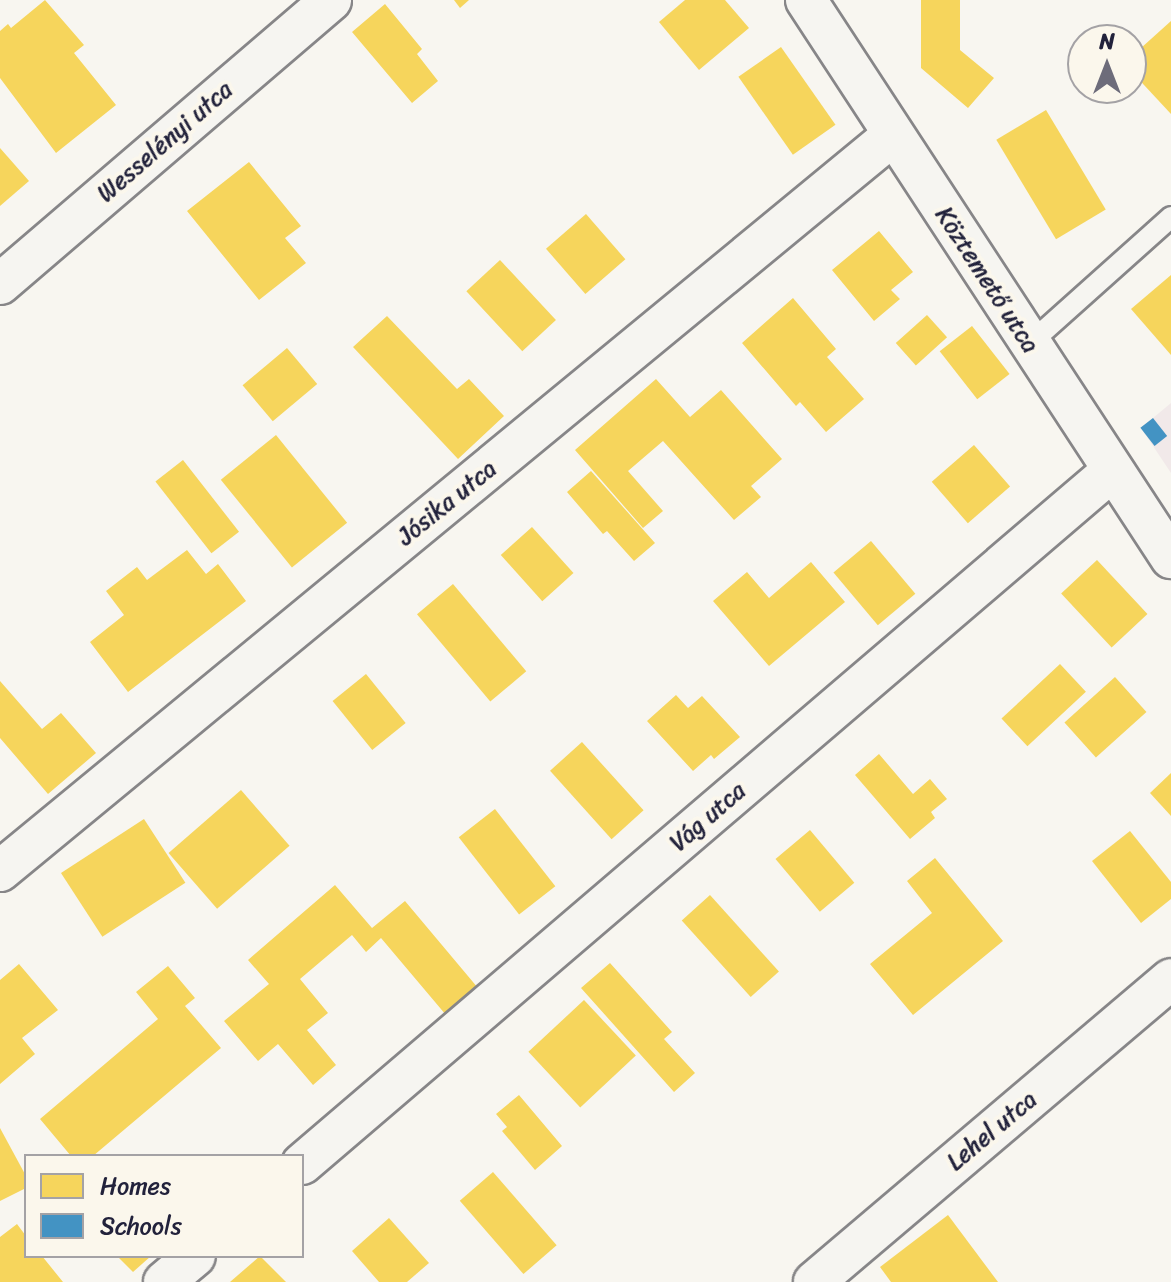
<!DOCTYPE html>
<html>
<head>
<meta charset="utf-8">
<style>
  body { margin:0 }
  #map { position:relative; width:1171px; height:1282px; overflow:hidden; background:#f8f6f0; font-family:Sriracha,sans-serif }
  div>[style] { position:absolute }
  [style*='--x'] { left:calc(var(--x)*1px); top:calc(var(--y)*1px); width:calc(var(--w)*1px); rotate:calc(var(--a)*1deg) }
  .built>* { inset:0; background:#f1e9e9 }
  .homes>* { inset:0; background:#f6d55c; transform-origin:0 0 }
  .schools>* { inset:0; background:#4393c3; transform-origin:0 0 }
  .roads { filter:drop-shadow(2px 0 #878688) drop-shadow(-2px 0 #878688) drop-shadow(0 2px #878688) drop-shadow(0 -2px #878688) }
  .service>* { height:20px; margin:-10px; padding:0 10px; transform-origin:10px; border-radius:10px; background:#f6f5f1 }
  .minor>* { height:40px; margin:-20px; padding:0 20px; transform-origin:20px; border-radius:20px; background:#f6f5f1 }
  span { translate:-50% -50%; white-space:nowrap; text-align:center; line-height:1.15; -webkit-text-stroke:8px #fbf7ec; paint-order:stroke }
  .street-label { font-size:24px; color:#22223b }
  .legend { position:absolute; left:24px; top:1154px; width:280px; height:104px; box-sizing:border-box; background:#fbf7ec; border:2px solid #a4a2a5; margin:0; padding:10px 14px; list-style:none; font-size:24px; color:#22223b }
  .legend li { display:flex; align-items:center; gap:16px; height:40px }
  .legend b { width:40px; border:2px solid #a4a2a5 }
  .north { position:absolute; left:1067px; top:24px; width:80px; height:80px; box-sizing:border-box; background:#fbf7ec; border:2px solid #a4a2a5; border-radius:50%; rotate:0deg; font-size:22px; font-weight:700; line-height:32px; text-align:center; color:#22223b }
  .north::after { content:''; display:block; margin:auto; width:28px; height:36px; background:#6d6c7a; clip-path:polygon(50% 0,100% 100%,50% 72%,0 100%) }
</style>
</head>
<body>
<div id="map">
  <div class="built">
    <i style="clip-path:polygon(1171px 403px,1171px 473px,1141px 428px)"></i>
  </div>
  <div class="homes">
    <i style="clip-path:polygon(45px 0,84px 45px,74px 53px,116px 105px,56px 153px,0 78px,0 31px,8px 24px,11px 28px)"></i>
    <i style="clip-path:polygon(454px 0,469px 0,460px 8px)"></i>
    <i style="clip-path:polygon(685px 0,725px 0,749px 28px,699px 70px,659px 22px)"></i>
    <i style="clip-path:polygon(921px 0,960px 0,960px 50px,994px 78px,968px 108px,921px 68px)"></i>
    <i style="clip-path:polygon(385px 4px,422px 49px,417px 54px,438px 81px,412px 103px,352px 32px)"></i>
    <i style="clip-path:polygon(1171px 21px,1171px 114px,1131px 71px,1131px 57px)"></i>
    <i style="left:781px;top:47px;width:95px;height:52px;rotate:55deg"></i>
    <i style="left:1046px;top:110px;width:116px;height:58px;rotate:59deg"></i>
    <i style="clip-path:polygon(0 148px,29px 181px,0 206px)"></i>
    <i style="clip-path:polygon(249px 162px,301px 226px,285px 238px,306px 263px,259px 300px,187px 211px)"></i>
    <i style="left:586px;top:214px;width:60px;height:53px;rotate:49deg"></i>
    <i style="clip-path:polygon(879px 231px,913px 272px,891px 290px,900px 299px,874px 321px,832px 270px)"></i>
    <i style="left:500px;top:260px;width:82px;height:46px;rotate:47deg"></i>
    <i style="clip-path:polygon(1171px 275px,1171px 355px,1131px 309px)"></i>
    <i style="clip-path:polygon(793px 298px,836px 349px,827px 357px,864px 399px,826px 432px,800px 402px,796px 406px,742px 343px)"></i>
    <i style="left:927px;top:315px;width:30px;height:42px;rotate:48deg"></i>
    <i style="clip-path:polygon(387px 316px,457px 389px,469px 379px,504px 416px,458px 459px,353px 347px)"></i>
    <i style="left:972px;top:326px;width:61px;height:41px;rotate:52deg"></i>
    <i style="left:287px;top:348px;width:47px;height:58px;rotate:50deg"></i>
    <i style="clip-path:polygon(656px 379px,690px 417px,721px 390px,782px 459px,751px 486px,761px 497px,734px 520px,663px 441px,628px 471px,663px 511px,643px 528px,575px 450px)"></i>
    <i style="left:276px;top:435px;width:113px;height:71px;rotate:51deg"></i>
    <i style="left:974px;top:445px;width:55px;height:56px;rotate:49deg"></i>
    <i style="left:183px;top:460px;width:91px;height:35px;rotate:52deg"></i>
    <i style="clip-path:polygon(591px 471px,655px 543px,634px 561px,607px 531px,603px 534px,567px 492px)"></i>
    <i style="left:532px;top:527px;width:62px;height:42px;rotate:48deg"></i>
    <i style="left:871px;top:541px;width:69px;height:49px;rotate:50deg"></i>
    <i style="clip-path:polygon(187px 550px,206px 574px,218px 564px,246px 601px,128px 692px,90px 642px,124px 615px,106px 591px,137px 567px,147px 580px)"></i>
    <i style="left:1097px;top:560px;width:74px;height:49px;rotate:47deg"></i>
    <i style="clip-path:polygon(811px 562px,845px 602px,769px 666px,713px 601px,747px 572px,769px 598px)"></i>
    <i style="left:453px;top:584px;width:114px;height:47px;rotate:50deg"></i>
    <i style="left:1060px;top:664px;width:38px;height:80px;rotate:47deg"></i>
    <i style="left:366px;top:674px;width:63px;height:43px;rotate:51deg"></i>
    <i style="left:1115px;top:677px;width:47px;height:68px;rotate:48deg"></i>
    <i style="clip-path:polygon(0 681px,42px 729px,61px 713px,96px 753px,48px 794px,0 738px)"></i>
    <i style="clip-path:polygon(676px 695px,688px 708px,702px 696px,740px 737px,714px 759px,711px 755px,693px 771px,647px 721px)"></i>
    <i style="left:582px;top:742px;width:92px;height:43px;rotate:48deg"></i>
    <i style="clip-path:polygon(879px 754px,913px 794px,930px 779px,947px 799px,931px 812px,935px 818px,910px 839px,855px 775px)"></i>
    <i style="clip-path:polygon(1171px 773px,1171px 816px,1150px 793px)"></i>
    <i style="left:241px;top:790px;width:74px;height:96px;rotate:49deg"></i>
    <i style="left:495px;top:809px;width:98px;height:46px;rotate:52deg"></i>
    <i style="left:144px;top:819px;width:76px;height:99px;rotate:57deg"></i>
    <i style="left:810px;top:830px;width:69px;height:45px;rotate:50deg"></i>
    <i style="clip-path:polygon(1130px 831px,1171px 882px,1171px 899px,1141px 923px,1092px 861px)"></i>
    <i style="clip-path:polygon(935px 858px,1003px 941px,913px 1015px,870px 964px,932px 913px,907px 881px)"></i>
    <i style="clip-path:polygon(335px 885px,372px 928px,405px 901px,478px 988px,446px 1015px,381px 938px,366px 952px,352px 935px,300px 979px,328px 1013px,307px 1030px,336px 1065px,313px 1085px,278px 1044px,258px 1061px,224px 1021px,269px 984px,248px 960px)"></i>
    <i style="left:710px;top:895px;width:103px;height:38px;rotate:48deg"></i>
    <i style="clip-path:polygon(610px 963px,672px 1032px,664px 1039px,695px 1073px,674px 1092px,581px 988px)"></i>
    <i style="clip-path:polygon(19px 964px,58px 1010px,22px 1038px,35px 1054px,0 1084px,0 980px)"></i>
    <i style="clip-path:polygon(168px 966px,195px 998px,185px 1006px,221px 1048px,93px 1156px,71px 1156px,40px 1119px,158px 1019px,136px 992px)"></i>
    <i style="left:584px;top:1000px;width:76px;height:76px;rotate:47deg"></i>
    <i style="clip-path:polygon(519px 1095px,562px 1146px,535px 1170px,502px 1131px,507px 1127px,496px 1114px)"></i>
    <i style="clip-path:polygon(0 1128px,26px 1176px,26px 1188px,0 1201px)"></i>
    <i style="left:493px;top:1172px;width:97px;height:44px;rotate:49deg"></i>
    <i style="clip-path:polygon(948px 1215px,998px 1282px,891px 1282px,880px 1267px)"></i>
    <i style="clip-path:polygon(389px 1218px,429px 1263px,407px 1282px,379px 1282px,352px 1251px)"></i>
    <i style="clip-path:polygon(17px 1224px,26px 1236px,26px 1256px,42px 1256px,63px 1282px,0 1282px,0 1237px)"></i>
    <i style="clip-path:polygon(117px 1256px,151px 1256px,133px 1272px)"></i>
    <i style="clip-path:polygon(260px 1256px,286px 1282px,230px 1282px)"></i>
  </div>
  <div class="schools">
    <i style="left:1153px;top:418px;width:23px;height:16px;rotate:52deg"></i>
  </div>
  <div class="roads">
    <div class="service">
      <i style="--x:1028;--y:345;--w:192;--a:-41.8"></i>
    </div>
    <div class="minor">
      <i style="--x:806;--y:0;--w:667;--a:56.81"></i>
      <i style="--x:0;--y:284;--w:436;--a:-40.6"></i>
      <i style="--x:0;--y:871;--w:1157;--a:-39.49"></i>
      <i style="--x:302;--y:1164;--w:1067;--a:-40.55"></i>
      <i style="--x:164;--y:1282;--w:40;--a:-40"></i>
      <i style="--x:814;--y:1282;--w:468;--a:-40.3"></i>
    </div>
  </div>
  <div class="street-label">
    <span style="left:165px;top:142px;rotate:-41deg">Wesselényi utca</span>
    <span style="left:987px;top:280px;rotate:57deg">Köztemető utca</span>
    <span style="left:447px;top:503px;rotate:-39deg">Jósika utca</span>
    <span style="left:708px;top:817px;rotate:-41deg">Vág utca</span>
    <span style="left:992px;top:1131px;rotate:-40deg">Lehel utca</span>
  </div>
  <ul class="legend">
  <li><b style="height:22px;background:#f6d55c"></b>Homes</li>
  <li><b style="height:22px;background:#4393c3"></b>Schools</li>
  </ul>
  <div class="north">N</div>
</div>
</body>
</html>
